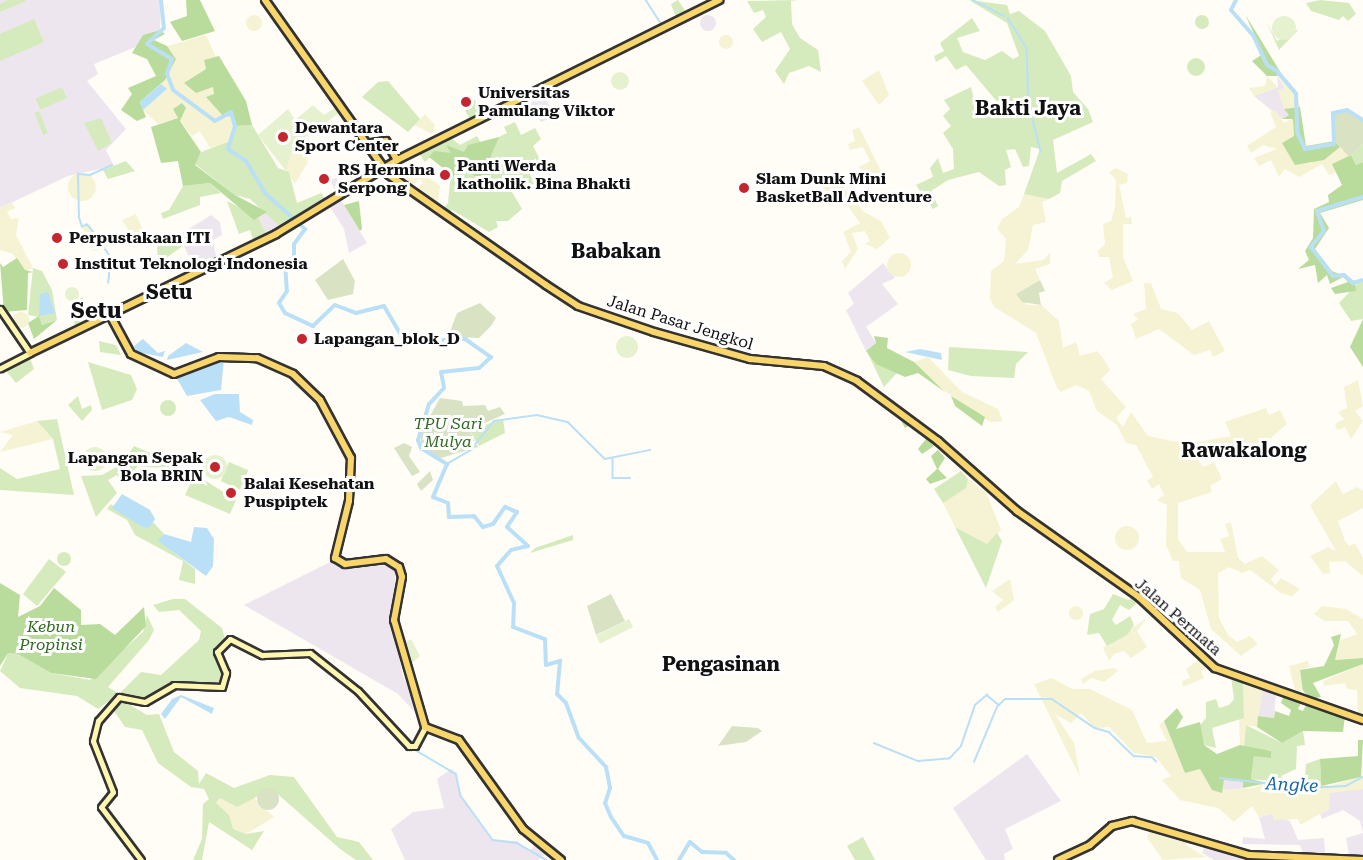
<!DOCTYPE html>
<html>
<head>
<meta charset="utf-8">
<style>
  body { margin:0 }
  #map { position:relative; width:1363px; height:860px; overflow:hidden; background:#fffdf5; font-family:"Roboto Serif",serif }
  div>[style] { position:absolute }
  [style*='--x'] { left:calc(var(--x)*1px); top:calc(var(--y)*1px); width:calc(var(--w)*1px); rotate:calc(var(--a)*1deg) }
  .industrial>* { inset:0; background:#eee6ef }
  .round { border-radius:50% }
  .farmland>* { inset:0; background:#f6f3d4 }
  .green>* { inset:0; background:#d5ebbd; transform-origin:0 0 }
  .forest>* { inset:0; background:#b9dc9c }
  .cemetery>* { inset:0; background:#d9e3c4 }
  .pitch>* { inset:0; background:#e6f2cf; transform-origin:0 0 }
  .water>* { inset:0; background:#b9e0f7 }
  .stream>* { height:1.5px; margin:-0.75px; padding:0 0.75px; transform-origin:0.75px; border-radius:0.75px; background:#b9e0f7 }
  .river>* { height:4px; margin:-2px; padding:0 2px; transform-origin:2px; border-radius:2px; background:#b9e0f7 }
  .roads { filter:drop-shadow(2px 0 #333) drop-shadow(-2px 0 #333) drop-shadow(0 2px #333) drop-shadow(0 -2px #333) }
  .secondary>* { height:5px; margin:-2.5px; padding:0 2.5px; transform-origin:2.5px; border-radius:2.5px; background:#fff6b0 }
  .primary>* { height:6px; margin:-3px; padding:0 3px; transform-origin:3px; border-radius:3px; background:#f9d66b }
  .dots>* { width:16px; height:16px; translate:-50% -50%; box-sizing:border-box; border:3px solid #fff; border-radius:50% }
  span { translate:-50% -50%; white-space:nowrap; text-align:center; line-height:1.15; -webkit-text-stroke:6px #fff; paint-order:stroke }
  .poi-label { font-size:16px; color:#111; font-weight:700 }
  .left { translate:0 -50%; text-align:left }
  .right { translate:-100% -50%; text-align:right }
  .street-label { font-size:16px; color:#111 }
  .park-label { font-size:16px; color:#2f6b1f; font-style:italic }
  .water-label { font-size:18px; color:#1768a6; font-style:italic }
  .quarter-label { font-size:20px; color:#111; font-weight:700 }
  .district-label { font-size:22px; color:#111; font-weight:700 }
</style>
</head>
<body>
<div id="map">
  <div class="industrial">
    <i style="clip-path:polygon(0 0,159px 0,161px 7px,160px 30px,144px 35px,143px 44px,94px 64px,98px 74px,87px 81px,126px 129px,106px 150px,114px 166px,68px 176px,0 208px)"></i>
    <i class="round" style="left:700px;top:15px;width:16px;height:16px"></i>
    <i style="clip-path:polygon(1277px 76px,1285px 88px,1289px 115px,1282px 119px,1254px 96px,1278px 87px)"></i>
    <i style="clip-path:polygon(543px 96px,558px 116px,541px 122px,530px 103px)"></i>
    <i style="clip-path:polygon(336px 177px,344px 191px,338px 195px,367px 243px,349px 253px,344px 229px,327px 202px,338px 195px,330px 181px)"></i>
    <i style="clip-path:polygon(267px 212px,283px 229px,267px 236px,258px 217px)"></i>
    <i style="clip-path:polygon(211px 215px,220px 222px,222px 235px,213px 240px,217px 262px,196px 272px,179px 235px)"></i>
    <i style="clip-path:polygon(883px 263px,895px 278px,882px 284px,898px 304px,866px 327px,876px 343px,866px 351px,846px 310px,854px 304px,848px 293px)"></i>
    <i style="clip-path:polygon(332px 561px,336px 566px,382px 561px,396px 571px,391px 617px,403px 676px,422px 720px,398px 694px,244px 605px)"></i>
    <i style="clip-path:polygon(1263px 687px,1276px 692px,1274px 718px,1258px 716px)"></i>
    <i style="clip-path:polygon(1027px 754px,1061px 801px,1005px 829px,1013px 849px,1004px 854px,1005px 860px,986px 860px,953px 808px)"></i>
    <i style="clip-path:polygon(451px 769px,457px 773px,460px 794px,493px 840px,517px 841px,529px 852px,536px 844px,546px 853px,539px 860px,405px 860px,391px 829px,413px 812px,444px 808px,437px 779px)"></i>
    <i style="clip-path:polygon(1224px 780px,1244px 782px,1243px 788px,1222px 793px)"></i>
    <i style="clip-path:polygon(1362px 786px,1363px 789px,1363px 859px,1319px 860px,1319px 854px,1303px 854px,1300px 845px,1242px 844px,1243px 837px,1265px 839px,1259px 817px,1272px 814px,1290px 821px,1298px 840px,1324px 838px,1325px 854px,1349px 855px,1346px 838px,1363px 833px,1360px 821px,1343px 810px,1322px 819px,1320px 814px,1329px 809px,1329px 793px)"></i>
    <i style="clip-path:polygon(1207px 842px,1268px 857px,1268px 860px,1214px 860px,1202px 853px)"></i>
  </div>
  <div class="farmland">
    <i class="round" style="left:246px;top:15px;width:16px;height:16px"></i>
    <i style="clip-path:polygon(206px 35px,216px 57px,204px 60px,206px 69px,198px 74px,213px 87px,214px 94px,207px 97px,231px 116px,233px 126px,230px 141px,210px 148px,200px 131px,192px 136px,180px 121px,186px 108px,178px 118px,158px 124px,143px 110px,166px 90px,161px 84px,176px 59px,167px 46px)"></i>
    <i class="round" style="left:719px;top:35px;width:14px;height:14px"></i>
    <i style="clip-path:polygon(879px 70px,889px 95px,879px 105px,862px 81px)"></i>
    <i style="clip-path:polygon(1281px 73px,1296px 90px,1300px 107px,1284px 109px,1278px 91px,1285px 87px,1277px 76px)"></i>
    <i style="clip-path:polygon(1267px 76px,1278px 87px,1254px 96px,1249px 88px,1265px 86px)"></i>
    <i style="clip-path:polygon(1275px 110px,1284px 123px,1293px 118px,1294px 136px,1309px 164px,1340px 147px,1349px 157px,1332px 164px,1338px 171px,1329px 175px,1322px 164px,1299px 177px,1285px 169px,1279px 177px,1271px 160px,1259px 166px,1254px 158px,1277px 149px,1263px 145px,1251px 153px,1247px 146px,1276px 127px,1270px 112px)"></i>
    <i style="clip-path:polygon(425px 114px,435px 125px,432px 134px,414px 125px)"></i>
    <i style="clip-path:polygon(859px 127px,886px 181px,876px 187px,859px 167px,870px 161px,863px 147px,850px 150px,848px 144px,855px 141px,852px 130px)"></i>
    <i style="clip-path:polygon(302px 142px,308px 162px,295px 184px,286px 171px,294px 145px)"></i>
    <i style="clip-path:polygon(413px 166px,440px 186px,437px 208px,414px 194px,423px 182px,419px 179px,409px 190px,398px 182px,407px 174px,416px 175px)"></i>
    <i style="clip-path:polygon(1116px 168px,1128px 174px,1127px 183px,1119px 185px,1126px 218px,1131px 217px,1132px 224px,1123px 224px,1123px 257px,1133px 281px,1112px 290px,1104px 283px,1113px 278px,1109px 257px,1099px 257px,1098px 251px,1105px 244px,1103px 224px,1111px 221px,1115px 207px,1116px 180px,1109px 172px)"></i>
    <i style="clip-path:polygon(837px 173px,837px 180px,864px 212px,881px 221px,890px 238px,877px 249px,865px 244px,870px 241px,865px 231px,852px 233px,858px 249px,845px 269px,842px 261px,851px 252px,843px 232px,860px 223px,836px 189px,826px 192px,819px 181px)"></i>
    <i class="round" style="left:68px;top:173px;width:28px;height:28px"></i>
    <i style="clip-path:polygon(1040px 193px,1049px 199px,1042px 202px,1046px 222px,1033px 225px,1028px 250px,1015px 264px,1044px 260px,1050px 252px,1050px 264px,1035px 269px,1040px 280px,1016px 294px,1028px 305px,1041px 305px,1059px 321px,1063px 348px,1076px 342px,1080px 356px,1097px 351px,1103px 358px,1110px 370px,1101px 379px,1126px 407px,1116px 418px,1123px 427px,1131px 412px,1148px 436px,1187px 444px,1231px 436px,1225px 422px,1266px 408px,1269px 415px,1280px 410px,1287px 424px,1269px 440px,1198px 460px,1203px 467px,1214px 462px,1222px 479px,1210px 486px,1212px 492px,1178px 503px,1178px 539px,1187px 552px,1225px 552px,1220px 539px,1229px 536px,1225px 524px,1231px 522px,1238px 558px,1245px 564px,1262px 556px,1279px 570px,1271px 579px,1275px 585px,1281px 578px,1300px 589px,1292px 596px,1281px 593px,1250px 570px,1242px 573px,1229px 567px,1218px 573px,1219px 618px,1228px 635px,1237px 642px,1250px 636px,1258px 644px,1241px 656px,1211px 629px,1200px 590px,1181px 578px,1179px 561px,1173px 561px,1166px 545px,1167px 505px,1157px 500px,1164px 495px,1159px 484px,1152px 489px,1147px 481px,1153px 477px,1136px 445px,1126px 443px,1117px 425px,1097px 411px,1089px 391px,1076px 385px,1061px 392px,1057px 388px,1036px 333px,994px 307px,990px 298px,991px 271px,1004px 261px,1006px 239px,997px 229px,1002px 219px,1019px 207px,1024px 194px)"></i>
    <i style="clip-path:polygon(12px 202px,15px 208px,7px 212px,11px 219px,19px 218px,16px 235px,33px 268px,25px 271px,13px 254px,0 250px,0 208px)"></i>
    <i style="clip-path:polygon(136px 214px,144px 233px,138px 245px,122px 220px)"></i>
    <i style="clip-path:polygon(90px 224px,94px 233px,108px 246px,94px 251px,82px 227px)"></i>
    <i class="round" style="left:887px;top:253px;width:24px;height:24px"></i>
    <i style="clip-path:polygon(1144px 283px,1151px 283px,1161px 309px,1178px 313px,1192px 330px,1209px 321px,1225px 351px,1213px 357px,1210px 350px,1194px 355px,1159px 329px,1136px 339px,1131px 324px,1138px 319px,1133px 314px,1146px 309px)"></i>
    <i class="round" style="left:13px;top:312px;width:16px;height:16px"></i>
    <i style="clip-path:polygon(928px 357px,962px 392px,998px 409px,1003px 421px,991px 422px,974px 413px,921px 373px,914px 362px)"></i>
    <i style="clip-path:polygon(1358px 380px,1363px 406px,1355px 411px,1363px 421px,1351px 439px,1345px 427px,1337px 430px,1335px 424px,1344px 419px,1338px 412px,1347px 408px,1344px 387px)"></i>
    <i style="clip-path:polygon(37px 421px,53px 439px,0 452px,13px 435px,0 432px)"></i>
    <i style="clip-path:polygon(968px 479px,986px 492px,1001px 530px,987px 544px,955px 527px,943px 503px)"></i>
    <i style="clip-path:polygon(1336px 481px,1343px 494px,1357px 487px,1363px 491px,1363px 508px,1338px 521px,1345px 541px,1349px 546px,1355px 543px,1363px 558px,1363px 576px,1345px 561px,1329px 562px,1330px 573px,1323px 574px,1310px 556px,1328px 547px,1336px 551px,1310px 505px)"></i>
    <i class="round" style="left:1115px;top:526px;width:24px;height:24px"></i>
    <i style="clip-path:polygon(1010px 579px,1014px 600px,998px 612px,995px 607px,1003px 600px,992px 591px)"></i>
    <i style="clip-path:polygon(1322px 606px,1346px 609px,1363px 619px,1363px 658px,1335px 660px,1339px 641px,1357px 634px,1348px 621px,1325px 621px,1314px 614px)"></i>
    <i class="round" style="left:1069px;top:606px;width:14px;height:14px"></i>
    <i style="clip-path:polygon(1147px 618px,1137px 631px,1147px 647px,1131px 658px,1124px 651px,1114px 654px,1109px 661px,1103px 648px)"></i>
    <i style="clip-path:polygon(1202px 657px,1210px 665px,1201px 671px,1204px 678px,1183px 687px,1182px 681px,1190px 678px,1186px 669px)"></i>
    <i style="clip-path:polygon(1308px 661px,1310px 667px,1300px 670px,1303px 691px,1295px 690px,1289px 666px)"></i>
    <i style="clip-path:polygon(1363px 664px,1363px 717px,1358px 715px,1357px 690px,1347px 689px,1345px 683px,1324px 686px,1323px 681px)"></i>
    <i style="clip-path:polygon(1115px 668px,1118px 671px,1104px 682px,1091px 678px,1083px 684px,1081px 679px,1095px 671px)"></i>
    <i style="clip-path:polygon(1052px 678px,1072px 689px,1090px 689px,1132px 710px,1147px 743px,1167px 741px,1159px 725px,1164px 721px,1185px 772px,1200px 769px,1212px 790px,1255px 788px,1267px 780px,1297px 786px,1305px 779px,1330px 786px,1363px 776px,1363px 789px,1330px 793px,1329px 809px,1300px 825px,1298px 819px,1274px 820px,1272px 814px,1259px 817px,1252px 806px,1234px 822px,1218px 808px,1180px 800px,1162px 780px,1171px 776px,1156px 757px,1134px 753px,1109px 727px,1095px 728px,1081px 713px,1071px 723px,1055px 714px,1074px 743px,1080px 777px,1034px 684px)"></i>
    <i style="clip-path:polygon(1243px 681px,1263px 687px,1257px 727px,1246px 725px,1244px 747px,1240px 745px,1239px 718px,1244px 718px)"></i>
    <i style="clip-path:polygon(253px 797px,274px 817px,246px 834px,233px 829px,216px 804px,220px 798px,237px 806px)"></i>
    <i style="clip-path:polygon(1152px 825px,1189px 836px,1186px 845px,1206px 857px,1163px 860px,1147px 838px)"></i>
  </div>
  <div class="green">
    <i style="clip-path:polygon(8px 0,25px 0,26px 1px,0 12px,0 4px)"></i>
    <i style="clip-path:polygon(678px 0,688px 15px,677px 20px,671px 4px)"></i>
    <i style="clip-path:polygon(797px 0,791px 1px,792px 24px,800px 38px,818px 50px,821px 72px,809px 66px,789px 73px,784px 84px,775px 71px,790px 49px,781px 32px,762px 42px,753px 29px,766px 17px,763px 10px,754px 13px,747px 1px)"></i>
    <i style="clip-path:polygon(969px 0,1007px 5px,1010px 14px,1019px 11px,1045px 31px,1071px 76px,1073px 92px,1088px 109px,1093px 122px,1053px 140px,1057px 173px,1091px 154px,1096px 161px,1062px 181px,1060px 193px,1049px 199px,1024px 194px,1040px 149px,1031px 147px,1029px 166px,1023px 167px,1015px 149px,1006px 150px,1011px 167px,1005px 170px,1006px 185px,999px 186px,979px 172px,948px 180px,931px 191px,938px 206px,933px 209px,916px 185px,933px 177px,930px 168px,938px 158px,943px 173px,954px 169px,953px 149px,943px 133px,951px 126px,943px 116px,950px 109px,944px 100px,971px 87px,978px 117px,999px 104px,966px 65px,956px 70px,946px 56px,936px 62px,934px 56px,944px 51px,940px 43px,972px 18px,980px 31px,957px 38px,963px 52px,985px 60px,1002px 51px,1013px 59px,1019px 56px,1007px 23px)"></i>
    <i style="clip-path:polygon(1320px 0,1349px 3px,1356px 14px,1348px 21px,1343px 16px,1339px 20px,1311px 11px,1306px 3px)"></i>
    <i class="round" style="left:1195px;top:15px;width:14px;height:14px"></i>
    <i style="clip-path:polygon(34px 19px,44px 42px,0 61px,0 34px)"></i>
    <i style="clip-path:polygon(1267px 23px,1277px 41px,1299px 29px,1279px 50px)"></i>
    <i class="round" style="left:1187px;top:58px;width:18px;height:18px"></i>
    <i style="clip-path:polygon(388px 81px,420px 119px,408px 132px,362px 97px,378px 82px)"></i>
    <i style="left:62px;top:87px;width:12px;height:29px;rotate:66deg"></i>
    <i style="left:475px;top:100px;width:17px;height:14px;rotate:59deg"></i>
    <i style="left:39px;top:111px;width:24px;height:5px;rotate:68deg"></i>
    <i style="clip-path:polygon(101px 118px,112px 143px,98px 151px,84px 123px)"></i>
    <i style="clip-path:polygon(515px 122px,521px 135px,535px 128px,541px 139px,533px 146px,543px 165px,530px 174px,534px 184px,512px 192px,522px 209px,508px 221px,496px 221px,498px 227px,489px 232px,452px 210px,447px 215px,441px 211px,448px 203px,451px 172px,430px 157px,425px 162px,418px 152px,450px 137px,460px 145px,477px 136px,482px 145px,507px 133px,504px 127px)"></i>
    <i style="clip-path:polygon(252px 125px,278px 168px,289px 172px,297px 203px,321px 193px,327px 202px,283px 229px,250px 199px,235px 195px,195px 164px,201px 152px,230px 141px,233px 126px)"></i>
    <i style="clip-path:polygon(1363px 144px,1363px 162px,1356px 165px,1351px 155px)"></i>
    <i style="clip-path:polygon(126px 161px,135px 171px,108px 179px,103px 170px)"></i>
    <i style="clip-path:polygon(210px 183px,221px 193px,200px 197px,200px 205px,163px 219px,161px 213px,169px 210px,183px 186px)"></i>
    <i style="clip-path:polygon(227px 201px,258px 217px,267px 236px,254px 243px,250px 230px,239px 234px)"></i>
    <i style="clip-path:polygon(179px 235px,184px 245px,158px 264px,157px 247px)"></i>
    <i style="clip-path:polygon(33px 268px,42px 271px,52px 290px,57px 320px,42px 325px,39px 317px,28px 315px)"></i>
    <i style="clip-path:polygon(1363px 278px,1363px 319px,1351px 321px,1339px 303px)"></i>
    <i style="clip-path:polygon(82px 297px,89px 312px,76px 326px,69px 311px)"></i>
    <i style="clip-path:polygon(99px 341px,116px 345px,121px 355px,100px 352px)"></i>
    <i style="clip-path:polygon(949px 347px,1028px 352px,1016px 364px,1014px 378px,971px 376px,948px 370px)"></i>
    <i style="clip-path:polygon(28px 353px,34px 369px,16px 383px,3px 367px)"></i>
    <i style="clip-path:polygon(868px 354px,897px 373px,884px 387px)"></i>
    <i style="clip-path:polygon(88px 362px,131px 375px,137px 389px,132px 400px,102px 410px)"></i>
    <i style="clip-path:polygon(78px 396px,82px 409px,91px 405px,92px 410px,82px 421px,68px 405px)"></i>
    <i class="round" style="left:160px;top:400px;width:16px;height:16px"></i>
    <i style="clip-path:polygon(57px 419px,74px 495px,0 490px,0 468px,17px 479px,60px 469px,53px 439px,37px 421px)"></i>
    <i style="clip-path:polygon(503px 419px,505px 433px,479px 446px,469px 430px)"></i>
    <i style="clip-path:polygon(134px 446px,176px 464px,172px 469px,138px 466px,124px 482px,117px 475px,108px 480px,117px 493px,96px 517px,81px 476px,102px 475px,122px 464px)"></i>
    <i style="left:229px;top:462px;width:21px;height:21px;rotate:23deg"></i>
    <i style="clip-path:polygon(961px 471px,968px 479px,966px 488px,943px 503px,934px 489px)"></i>
    <i style="clip-path:polygon(195px 474px,236px 500px,230px 514px,185px 495px)"></i>
    <i style="clip-path:polygon(111px 504px,144px 528px,153px 522px,164px 534px,159px 541px,195px 569px,195px 584px,179px 580px,183px 561px,135px 535px,127px 520px,107px 509px)"></i>
    <i style="clip-path:polygon(955px 527px,987px 544px,997px 533px,1002px 541px,986px 588px)"></i>
    <i style="clip-path:polygon(573px 535px,573px 540px,530px 553px,535px 548px)"></i>
    <i class="round" style="left:57px;top:552px;width:14px;height:14px"></i>
    <i style="clip-path:polygon(49px 559px,66px 572px,37px 606px,23px 594px)"></i>
    <i style="clip-path:polygon(1133px 593px,1141px 599px,1129px 610px,1120px 605px,1112px 620px,1116px 625px,1130px 616px,1134px 625px,1127px 635px,1107px 646px,1099px 633px,1087px 635px,1090px 614px,1104px 609px,1113px 594px,1129px 600px)"></i>
    <i style="clip-path:polygon(173px 599px,185px 599px,222px 628px,225px 639px,214px 652px,224px 670px,217px 687px,171px 683px,148px 700px,119px 694px,98px 709px,77px 696px,20px 688px,0 671px,8px 653px,18px 654px,51px 673px,90px 680px,143px 632px,147px 615px,154px 630px,149px 640px,108px 687px,119px 694px,141px 672px,161px 675px,199px 640px,201px 631px,179px 610px,159px 612px,153px 605px)"></i>
    <i style="clip-path:polygon(1231px 677px,1243px 681px,1244px 718px,1212px 728px,1216px 748px,1204px 745px,1197px 729px,1206px 718px,1206px 702px,1216px 699px,1219px 708px,1229px 705px,1234px 699px)"></i>
    <i style="clip-path:polygon(122px 700px,147px 715px,159px 714px,174px 752px,198px 771px,199px 784px,206px 773px,234px 788px,270px 775px,294px 777px,337px 837px,359px 842px,373px 860px,356px 860px,340px 849px,272px 789px,237px 807px,220px 798px,216px 803px,229px 815px,233px 829px,246px 834px,264px 831px,252px 850px,209px 822px,202px 860px,193px 860px,202px 839px,203px 804px,209px 799px,204px 789px,191px 787px,158px 763px,142px 730px,125px 727px,114px 711px)"></i>
    <i style="clip-path:polygon(1246px 725px,1282px 743px,1303px 731px,1305px 745px,1297px 746px,1296px 769px,1281px 776px,1281px 782px,1251px 779px,1254px 756px,1271px 751px,1244px 747px)"></i>
    <i style="clip-path:polygon(1320px 759px,1321px 786px,1314px 785px,1305px 779px,1306px 764px)"></i>
    <i style="clip-path:polygon(863px 837px,875px 860px,855px 860px,847px 846px)"></i>
  </div>
  <div class="forest">
    <i style="clip-path:polygon(186px 0,200px 0,215px 31px,182px 41px,170px 22px,187px 16px)"></i>
    <i style="clip-path:polygon(1245px 14px,1281px 73px,1277px 76px,1267px 76px,1252px 61px,1263px 54px)"></i>
    <i style="clip-path:polygon(160px 30px,165px 34px,154px 40px,167px 46px,176px 59px,165px 80px,140px 102px,146px 117px,137px 121px,121px 110px,132px 94px,128px 88px,156px 76px,147px 59px,132px 53px,143px 35px)"></i>
    <i style="clip-path:polygon(219px 56px,246px 101px,252px 125px,233px 126px,231px 116px,224px 117px,206px 97px,214px 94px,213px 87px,196px 93px,184px 83px,206px 69px,204px 60px)"></i>
    <i style="clip-path:polygon(182px 103px,186px 108px,180px 121px,201px 152px,195px 165px,235px 195px,267px 212px,254px 220px,210px 183px,183px 186px,178px 161px,161px 163px,151px 127px,178px 118px,173px 109px)"></i>
    <i style="clip-path:polygon(1300px 107px,1306px 146px,1335px 141px,1340px 147px,1324px 160px,1295px 165px,1282px 143px,1294px 136px,1293px 119px,1282px 119px,1289px 115px,1284px 109px)"></i>
    <i style="clip-path:polygon(499px 137px,487px 165px,492px 179px,487px 184px,463px 168px,453px 176px,429px 157px,434px 151px,451px 153px,446px 145px,464px 152px,468px 145px)"></i>
    <i style="clip-path:polygon(1351px 155px,1356px 165px,1363px 162px,1363px 200px,1320px 213px,1329px 228px,1315px 249px,1332px 271px,1355px 281px,1356px 291px,1335px 294px,1331px 288px,1348px 282px,1343px 277px,1330px 284px,1327px 275px,1318px 283px,1315px 265px,1298px 269px,1309px 260px,1305px 251px,1313px 238px,1314px 209px,1329px 202px,1328px 195px,1342px 185px,1332px 164px)"></i>
    <i style="clip-path:polygon(359px 201px,362px 229px,360px 231px,344px 205px)"></i>
    <i style="clip-path:polygon(17px 258px,25px 270px,33px 272px,28px 273px,27px 310px,4px 312px,0 263px,3px 267px)"></i>
    <i style="clip-path:polygon(39px 316px,42px 325px,57px 320px,34px 339px,28px 323px)"></i>
    <i style="clip-path:polygon(1363px 319px,1363px 367px,1350px 347px)"></i>
    <i style="clip-path:polygon(874px 336px,888px 338px,887px 348px,914px 362px,945px 392px,918px 373px,905px 377px,876px 364px,866px 351px,876px 343px)"></i>
    <i style="clip-path:polygon(951px 396px,985px 417px,982px 426px,955px 406px)"></i>
    <i style="clip-path:polygon(895px 409px,933px 436px,929px 440px,934px 446px,922px 454px,918px 449px,926px 439px,910px 425px,905px 428px)"></i>
    <i style="clip-path:polygon(938px 450px,945px 458px,938px 469px,947px 478px,930px 484px,926px 479px,937px 469px,931px 456px)"></i>
    <i style="clip-path:polygon(0 583px,20px 595px,18px 617px,40px 606px,54px 588px,81px 610px,81px 625px,100px 624px,115px 635px,144px 607px,146px 626px,96px 679px,51px 673px,18px 654px,8px 653px,0 666px)"></i>
    <i style="clip-path:polygon(1341px 634px,1335px 660px,1363px 658px,1363px 664px,1313px 683px,1321px 697px,1312px 699px,1303px 691px,1300px 670px,1324px 666px,1334px 645px,1331px 637px)"></i>
    <i style="clip-path:polygon(1284px 694px,1302px 701px,1298px 709px,1303px 711px,1307px 703px,1345px 716px,1343px 732px,1303px 731px,1282px 743px,1257px 727px,1258px 716px,1274px 718px,1275px 711px,1289px 716px,1291px 710px,1281px 703px)"></i>
    <i style="clip-path:polygon(1177px 708px,1183px 717px,1176px 729px,1200px 722px,1204px 745px,1217px 754px,1240px 745px,1271px 751px,1271px 758px,1254px 756px,1251px 779px,1267px 783px,1243px 788px,1243px 782px,1224px 780px,1222px 793px,1212px 790px,1200px 769px,1185px 773px,1164px 721px)"></i>
    <i style="clip-path:polygon(1358px 740px,1363px 740px,1361px 777px,1321px 786px,1320px 759px,1358px 756px)"></i>
  </div>
  <div class="cemetery">
    <i style="clip-path:polygon(1350px 110px,1363px 121px,1363px 144px,1349px 157px,1335px 141px,1334px 114px)"></i>
    <i style="clip-path:polygon(343px 259px,355px 281px,353px 294px,328px 300px,315px 280px)"></i>
    <i style="clip-path:polygon(1040px 280px,1045px 291px,1039px 293px,1041px 305px,1022px 302px,1016px 294px)"></i>
    <i style="clip-path:polygon(480px 303px,496px 318px,491px 326px,479px 338px,448px 337px,457px 313px)"></i>
    <i style="clip-path:polygon(440px 398px,462px 401px,463px 406px,485px 405px,488px 411px,500px 407px,505px 414px,469px 430px,478px 447px,441px 458px,421px 449px,421px 432px)"></i>
    <i style="clip-path:polygon(404px 443px,412px 447px,409px 456px,420px 472px,412px 476px,394px 448px)"></i>
    <i style="clip-path:polygon(430px 471px,433px 480px,421px 491px,417px 484px)"></i>
    <i style="clip-path:polygon(611px 594px,625px 621px,596px 635px,587px 606px)"></i>
    <i style="clip-path:polygon(732px 726px,758px 728px,762px 731px,746px 742px,718px 746px)"></i>
    <i class="round" style="left:257px;top:788px;width:22px;height:22px"></i>
  </div>
  <div class="pitch">
    <i class="round" style="left:1272px;top:16px;width:24px;height:24px"></i>
    <i class="round" style="left:611px;top:72px;width:18px;height:18px"></i>
    <i style="clip-path:polygon(313px 105px,324px 115px,337px 106px,341px 112px,294px 145px,286px 171px,258px 135px,288px 109px,295px 120px)"></i>
    <i class="round" style="left:65px;top:287px;width:14px;height:14px"></i>
    <i class="round" style="left:616px;top:336px;width:22px;height:22px"></i>
    <i class="round" style="left:83px;top:447px;width:24px;height:24px"></i>
    <i class="round" style="left:203px;top:455px;width:24px;height:24px"></i>
    <i style="left:629px;top:619px;width:9px;height:37px;rotate:63deg"></i>
    <i style="clip-path:polygon(411px 639px,420px 656px,410px 665px,403px 644px)"></i>
  </div>
  <div class="water">
    <i style="clip-path:polygon(161px 84px,167px 89px,143px 110px,140px 102px)"></i>
    <i style="clip-path:polygon(48px 292px,55px 313px,39px 316px,40px 294px)"></i>
    <i style="clip-path:polygon(143px 339px,158px 353px,165px 351px,163px 357px,137px 352px,134px 346px)"></i>
    <i style="clip-path:polygon(186px 343px,203px 352px,167px 360px,168px 356px)"></i>
    <i style="clip-path:polygon(920px 349px,941px 353px,942px 360px,905px 352px)"></i>
    <i style="clip-path:polygon(224px 358px,221px 390px,187px 396px,176px 377px)"></i>
    <i style="clip-path:polygon(215px 394px,239px 394px,240px 412px,253px 420px,252px 425px,229px 417px,216px 421px,200px 400px)"></i>
    <i style="clip-path:polygon(122px 494px,150px 510px,155px 519px,150px 527px,144px 528px,112px 508px)"></i>
    <i style="clip-path:polygon(194px 527px,207px 528px,214px 539px,213px 566px,206px 576px,158px 541px,164px 534px,191px 542px)"></i>
    <i style="clip-path:polygon(181px 695px,214px 708px,212px 714px,181px 697px,165px 719px,161px 714px,172px 699px)"></i>
  </div>
  <div class="stream">
    <i style="--x:646;--y:0;--w:27;--a:57"></i>
    <i style="--x:973;--y:0;--w:35;--a:27"></i>
    <i style="--x:1008;--y:18;--w:36;--a:58"></i>
    <i style="--x:1027;--y:49;--w:56;--a:88"></i>
    <i style="--x:1029;--y:105;--w:48;--a:75.4"></i>
    <i style="--x:94;--y:233;--w:11;--a:-131"></i>
    <i style="--x:87;--y:225;--w:5;--a:158"></i>
    <i style="--x:82;--y:227;--w:9;--a:-108"></i>
    <i style="--x:79;--y:218;--w:44;--a:-91.3"></i>
    <i style="--x:78;--y:174;--w:12;--a:5"></i>
    <i style="--x:90;--y:175;--w:24;--a:-24"></i>
    <i style="--x:96;--y:234;--w:26;--a:58"></i>
    <i style="--x:109;--y:265;--w:7;--a:-90"></i>
    <i style="--x:109;--y:275;--w:8;--a:-90"></i>
    <i style="--x:108;--y:283;--w:7;--a:-82"></i>
    <i style="--x:473;--y:447;--w:33;--a:-51"></i>
    <i style="--x:494;--y:421;--w:43;--a:-7.9"></i>
    <i style="--x:537;--y:415;--w:32;--a:13"></i>
    <i style="--x:568;--y:422;--w:52;--a:45"></i>
    <i style="--x:605;--y:459;--w:46;--a:-11.3"></i>
    <i style="--x:613;--y:459;--w:19;--a:90"></i>
    <i style="--x:613;--y:478;--w:17;--a:0"></i>
    <i style="--x:447;--y:464;--w:28;--a:-30"></i>
    <i style="--x:874;--y:743;--w:48;--a:22.2"></i>
    <i style="--x:918;--y:761;--w:32;--a:-5"></i>
    <i style="--x:950;--y:758;--w:16;--a:-47"></i>
    <i style="--x:961;--y:746;--w:43;--a:-71.1"></i>
    <i style="--x:975;--y:705;--w:16;--a:-40"></i>
    <i style="--x:987;--y:695;--w:16;--a:40"></i>
    <i style="--x:999;--y:705;--w:8;--a:-45"></i>
    <i style="--x:1005;--y:699;--w:47;--a:0"></i>
    <i style="--x:1052;--y:699;--w:52;--a:34"></i>
    <i style="--x:1095;--y:728;--w:15;--a:16"></i>
    <i style="--x:1109;--y:732;--w:35;--a:44"></i>
    <i style="--x:1134;--y:756;--w:16;--a:4"></i>
    <i style="--x:417;--y:751;--w:45;--a:30.5"></i>
    <i style="--x:456;--y:774;--w:23;--a:77"></i>
    <i style="--x:461;--y:796;--w:54;--a:54"></i>
    <i style="--x:493;--y:840;--w:24;--a:7"></i>
    <i style="--x:517;--y:843;--w:34;--a:30"></i>
    <i style="--x:1152;--y:757;--w:6;--a:45"></i>
    <i style="--x:974;--y:762;--w:62;--a:-67.2"></i>
    <i style="--x:1220;--y:778;--w:88;--a:6.6"></i>
    <i style="--x:1307;--y:788;--w:39;--a:-3"></i>
    <i style="--x:1346;--y:786;--w:19;--a:-28"></i>
  </div>
  <div class="river">
    <i style="--x:161;--y:0;--w:28;--a:84"></i>
    <i style="--x:164;--y:28;--w:23;--a:137"></i>
    <i style="--x:147;--y:44;--w:29;--a:31"></i>
    <i style="--x:172;--y:59;--w:16;--a:108"></i>
    <i style="--x:167;--y:74;--w:17;--a:69"></i>
    <i style="--x:173;--y:90;--w:52;--a:36.4"></i>
    <i style="--x:215;--y:121;--w:18;--a:-29"></i>
    <i style="--x:231;--y:112;--w:15;--a:74"></i>
    <i style="--x:235;--y:126;--w:24;--a:107"></i>
    <i style="--x:228;--y:149;--w:22;--a:34"></i>
    <i style="--x:246;--y:161;--w:37;--a:59"></i>
    <i style="--x:265;--y:193;--w:54;--a:42"></i>
    <i style="--x:305;--y:229;--w:19;--a:126"></i>
    <i style="--x:294;--y:244;--w:13;--a:90"></i>
    <i style="--x:294;--y:257;--w:11;--a:142"></i>
    <i style="--x:285;--y:264;--w:27;--a:86"></i>
    <i style="--x:287;--y:291;--w:14;--a:124"></i>
    <i style="--x:279;--y:303;--w:12;--a:59"></i>
    <i style="--x:285;--y:313;--w:31;--a:25"></i>
    <i style="--x:313;--y:326;--w:30;--a:-44"></i>
    <i style="--x:335;--y:305;--w:22;--a:21"></i>
    <i style="--x:356;--y:313;--w:29;--a:-14"></i>
    <i style="--x:384;--y:306;--w:42;--a:59.7"></i>
    <i style="--x:405;--y:342;--w:60;--a:-2.9"></i>
    <i style="--x:465;--y:339;--w:32;--a:35"></i>
    <i style="--x:491;--y:357;--w:16;--a:137"></i>
    <i style="--x:479;--y:368;--w:38;--a:174"></i>
    <i style="--x:441;--y:372;--w:16;--a:79"></i>
    <i style="--x:444;--y:388;--w:22;--a:133"></i>
    <i style="--x:429;--y:404;--w:38;--a:107"></i>
    <i style="--x:418;--y:440;--w:9;--a:69"></i>
    <i style="--x:421;--y:448;--w:31;--a:32"></i>
    <i style="--x:447;--y:464;--w:36;--a:113"></i>
    <i style="--x:433;--y:497;--w:16;--a:22"></i>
    <i style="--x:448;--y:503;--w:14;--a:86"></i>
    <i style="--x:449;--y:517;--w:25;--a:-2"></i>
    <i style="--x:474;--y:516;--w:14;--a:51"></i>
    <i style="--x:483;--y:527;--w:10;--a:-17"></i>
    <i style="--x:493;--y:524;--w:21;--a:-55"></i>
    <i style="--x:505;--y:507;--w:13;--a:23"></i>
    <i style="--x:517;--y:512;--w:18;--a:124"></i>
    <i style="--x:507;--y:527;--w:28;--a:42"></i>
    <i style="--x:528;--y:546;--w:17;--a:167"></i>
    <i style="--x:511;--y:550;--w:21;--a:131"></i>
    <i style="--x:497;--y:566;--w:41;--a:65.3"></i>
    <i style="--x:514;--y:603;--w:24;--a:92"></i>
    <i style="--x:513;--y:627;--w:34;--a:21"></i>
    <i style="--x:545;--y:639;--w:26;--a:88"></i>
    <i style="--x:546;--y:665;--w:15;--a:-16"></i>
    <i style="--x:560;--y:661;--w:33;--a:95"></i>
    <i style="--x:557;--y:694;--w:13;--a:45"></i>
    <i style="--x:566;--y:703;--w:37;--a:70"></i>
    <i style="--x:579;--y:738;--w:40;--a:47"></i>
    <i style="--x:606;--y:767;--w:21;--a:79"></i>
    <i style="--x:610;--y:788;--w:16;--a:108"></i>
    <i style="--x:605;--y:803;--w:15;--a:67"></i>
    <i style="--x:611;--y:817;--w:23;--a:56"></i>
    <i style="--x:624;--y:836;--w:25;--a:16"></i>
    <i style="--x:648;--y:843;--w:19;--a:62"></i>
    <i style="--x:1236;--y:0;--w:11;--a:117"></i>
    <i style="--x:1231;--y:10;--w:33;--a:49"></i>
    <i style="--x:1253;--y:35;--w:33;--a:65"></i>
    <i style="--x:1267;--y:65;--w:12;--a:31"></i>
    <i style="--x:1277;--y:71;--w:30;--a:50"></i>
    <i style="--x:1296;--y:94;--w:38;--a:88"></i>
    <i style="--x:1297;--y:132;--w:19;--a:65"></i>
    <i style="--x:1305;--y:149;--w:29;--a:-10"></i>
    <i style="--x:1334;--y:144;--w:31;--a:-92"></i>
    <i style="--x:1333;--y:113;--w:14;--a:-12"></i>
    <i style="--x:1347;--y:110;--w:19;--a:32"></i>
    <i style="--x:1363;--y:197;--w:48;--a:163.1"></i>
    <i style="--x:1317;--y:211;--w:21;--a:71"></i>
    <i style="--x:1324;--y:231;--w:21;--a:129"></i>
    <i style="--x:1311;--y:247;--w:36;--a:53"></i>
    <i style="--x:1333;--y:276;--w:11;--a:-5"></i>
    <i style="--x:1344;--y:275;--w:12;--a:42"></i>
    <i style="--x:1353;--y:283;--w:10;--a:-17"></i>
    <i style="--x:679;--y:860;--w:21;--a:-59"></i>
    <i style="--x:690;--y:842;--w:16;--a:40"></i>
    <i style="--x:702;--y:852;--w:24;--a:2"></i>
    <i style="--x:726;--y:853;--w:11;--a:41"></i>
  </div>
  <div class="roads">
    <div class="secondary">
      <i style="--x:0;--y:309;--w:53;--a:55.7"></i>
      <i style="--x:30;--y:353;--w:34;--a:153"></i>
      <i style="--x:141;--y:860;--w:66;--a:-127"></i>
      <i style="--x:101;--y:807;--w:19;--a:-51"></i>
      <i style="--x:113;--y:792;--w:55;--a:-111.4"></i>
      <i style="--x:93;--y:741;--w:21;--a:-76"></i>
      <i style="--x:98;--y:721;--w:32;--a:-49"></i>
      <i style="--x:119;--y:697;--w:26;--a:11"></i>
      <i style="--x:145;--y:702;--w:34;--a:-30"></i>
      <i style="--x:174;--y:685;--w:48;--a:2.4"></i>
      <i style="--x:222;--y:687;--w:15;--a:-74"></i>
      <i style="--x:226;--y:673;--w:23;--a:-113"></i>
      <i style="--x:217;--y:652;--w:18;--a:-45"></i>
      <i style="--x:230;--y:639;--w:36;--a:27"></i>
      <i style="--x:262;--y:655;--w:48;--a:-2.4"></i>
      <i style="--x:310;--y:653;--w:61;--a:38.4"></i>
      <i style="--x:358;--y:691;--w:75;--a:47.2"></i>
      <i style="--x:409;--y:746;--w:6;--a:0"></i>
      <i style="--x:415;--y:746;--w:21;--a:-62"></i>
    </div>
    <div class="primary">
      <i style="--x:265;--y:0;--w:214;--a:54.7"></i>
      <i style="--x:389;--y:175;--w:192;--a:35"></i>
      <i style="--x:546;--y:285;--w:38;--a:33"></i>
      <i style="--x:578;--y:306;--w:80;--a:18.9"></i>
      <i style="--x:654;--y:332;--w:100;--a:15.7"></i>
      <i style="--x:750;--y:359;--w:74;--a:5.4"></i>
      <i style="--x:824;--y:366;--w:36;--a:24"></i>
      <i style="--x:857;--y:381;--w:101;--a:36.5"></i>
      <i style="--x:938;--y:441;--w:106;--a:41.5"></i>
      <i style="--x:1017;--y:511;--w:149;--a:35.2"></i>
      <i style="--x:1139;--y:597;--w:104;--a:43.1"></i>
      <i style="--x:1215;--y:668;--w:157;--a:19.4"></i>
      <i style="--x:364;--y:144;--w:22;--a:-8"></i>
      <i style="--x:386;--y:141;--w:22;--a:60"></i>
      <i style="--x:110;--y:315;--w:44;--a:61.7"></i>
      <i style="--x:131;--y:354;--w:47;--a:24.9"></i>
      <i style="--x:174;--y:374;--w:48;--a:-20.7"></i>
      <i style="--x:219;--y:357;--w:38;--a:2"></i>
      <i style="--x:257;--y:358;--w:39;--a:24"></i>
      <i style="--x:293;--y:374;--w:37;--a:44"></i>
      <i style="--x:320;--y:400;--w:66;--a:61.9"></i>
      <i style="--x:351;--y:458;--w:43;--a:92.7"></i>
      <i style="--x:349;--y:501;--w:59;--a:103.8"></i>
      <i style="--x:335;--y:558;--w:12;--a:31"></i>
      <i style="--x:345;--y:564;--w:41;--a:-7"></i>
      <i style="--x:386;--y:559;--w:15;--a:32"></i>
      <i style="--x:399;--y:567;--w:10;--a:73"></i>
      <i style="--x:402;--y:577;--w:44;--a:100.5"></i>
      <i style="--x:394;--y:620;--w:111;--a:73.8"></i>
      <i style="--x:425;--y:727;--w:36;--a:21"></i>
      <i style="--x:459;--y:740;--w:110;--a:54.3"></i>
      <i style="--x:523;--y:829;--w:49;--a:39.2"></i>
      <i style="--x:30;--y:353;--w:273;--a:-25.8"></i>
      <i style="--x:276;--y:234;--w:142;--a:-31.4"></i>
      <i style="--x:397;--y:160;--w:360;--a:-26.4"></i>
      <i style="--x:1058;--y:860;--w:35;--a:-25"></i>
      <i style="--x:1090;--y:845;--w:29;--a:-41"></i>
      <i style="--x:1112;--y:826;--w:21;--a:-14"></i>
      <i style="--x:1132;--y:821;--w:122;--a:16.2"></i>
      <i style="--x:1249;--y:855;--w:114;--a:2.5"></i>
    </div>
  </div>
  <div class="dots">
    <i style="left:466px;top:102px;background:#c4262e"></i>
    <i style="left:283px;top:137px;background:#c4262e"></i>
    <i style="left:445px;top:175px;background:#c4262e"></i>
    <i style="left:324px;top:179px;background:#c4262e"></i>
    <i style="left:744px;top:188px;background:#c4262e"></i>
    <i style="left:57px;top:238px;background:#c4262e"></i>
    <i style="left:63px;top:264px;background:#c4262e"></i>
    <i style="left:302px;top:339px;background:#c4262e"></i>
    <i style="left:215px;top:467px;background:#c4262e"></i>
    <i style="left:231px;top:493px;background:#c4262e"></i>
  </div>
  <div class="poi-label">
    <span class="left" style="left:478px;top:102px">Universitas<br>Pamulang Viktor</span>
    <span class="left" style="left:295px;top:137px">Dewantara<br>Sport Center</span>
    <span class="left" style="left:457px;top:175px">Panti Werda<br>katholik. Bina Bhakti</span>
    <span class="left" style="left:338px;top:179px">RS Hermina<br>Serpong</span>
    <span class="left" style="left:756px;top:188px">Slam Dunk Mini<br>BasketBall Adventure</span>
    <span class="left" style="left:69px;top:238px">Perpustakaan ITI</span>
    <span class="left" style="left:75px;top:264px">Institut Teknologi Indonesia</span>
    <span class="left" style="left:314px;top:339px">Lapangan_blok_D</span>
    <span class="right" style="left:203px;top:467px">Lapangan Sepak<br>Bola BRIN</span>
    <span class="left" style="left:244px;top:493px">Balai Kesehatan<br>Puspiptek</span>
  </div>
  <div class="street-label">
    <span style="left:680px;top:323px;rotate:17deg">Jalan Pasar Jengkol</span>
    <span style="left:1178px;top:617px;rotate:41deg">Jalan Permata</span>
  </div>
  <div class="park-label">
    <span style="left:448px;top:433px">TPU Sari<br>Mulya</span>
    <span style="left:51px;top:636px">Kebun<br>Propinsi</span>
  </div>
  <div class="water-label">
    <span style="left:1292px;top:785px;rotate:3deg">Angke</span>
  </div>
  <div class="quarter-label">
    <span style="left:1028px;top:108px">Bakti Jaya</span>
    <span style="left:616px;top:251px">Babakan</span>
    <span style="left:169px;top:292px">Setu</span>
    <span style="left:1244px;top:450px">Rawakalong</span>
    <span style="left:721px;top:664px">Pengasinan</span>
  </div>
  <div class="district-label">
    <span style="left:96px;top:311px">Setu</span>
  </div>
</div>
</body>
</html>
